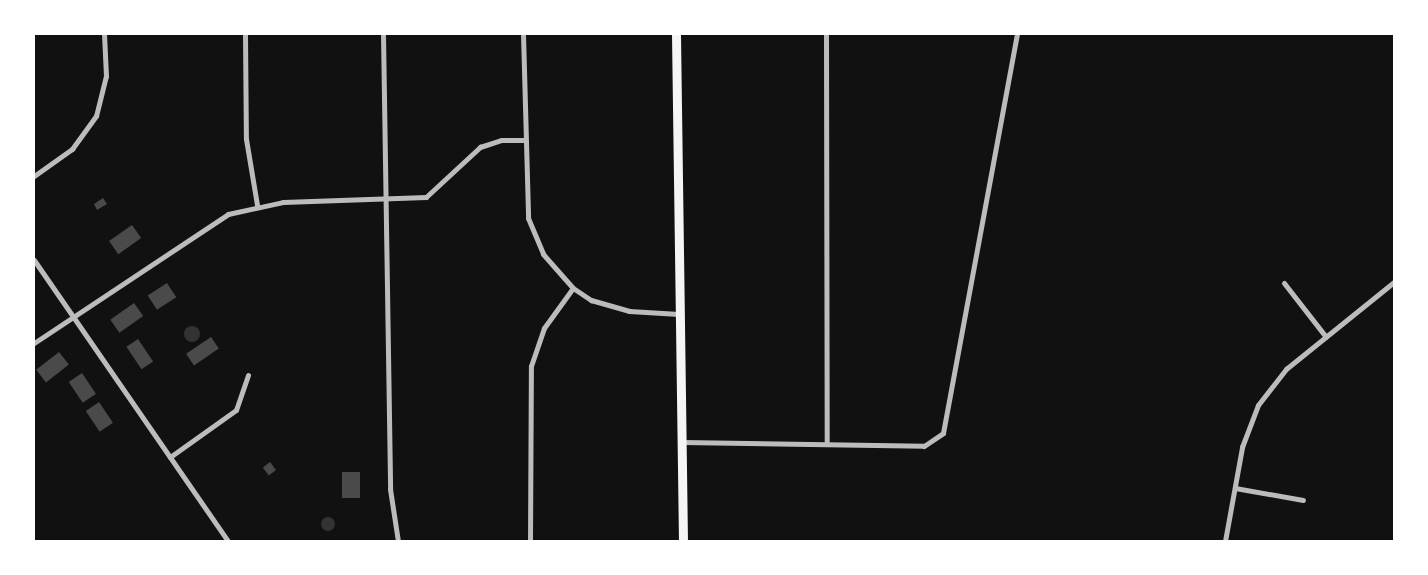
<!DOCTYPE html>
<html>
<head>
<meta charset="utf-8">
<style>
  body { margin:0 }
  #map { position:relative; width:1428px; height:575px; overflow:hidden; background:#111; font-family:"IBM Plex Sans",sans-serif }
  div>[style] { position:absolute }
  [style*='--x'] { left:calc(var(--x)*1px); top:calc(var(--y)*1px); width:calc(var(--w)*1px); rotate:calc(var(--a)*1deg) }
  .water>* { inset:0; background:#333 }
  .round { border-radius:50% }
  .building>* { inset:0; background:#4a4a4a; transform-origin:0 0 }
  .minor>* { height:5px; margin:-2.5px; padding:0 2.5px; transform-origin:2.5px; border-radius:2.5px; background:#bcbcbc }
  .secondary>* { height:9px; margin:-4.5px; padding:0 4.5px; transform-origin:4.5px; border-radius:4.5px; background:#f5f5f5 }
  span { translate:-50% -50%; white-space:nowrap; text-align:center; line-height:1.15; -webkit-text-stroke:5px #fff; paint-order:stroke }
  .frame { position:absolute; inset:0; border:35px solid #fff; pointer-events:none }
</style>
</head>
<body>
<div id="map">
  <div class="water">
    <i class="round" style="left:184px;top:326px;width:16px;height:16px"></i>
    <i class="round" style="left:321px;top:517px;width:14px;height:14px"></i>
  </div>
  <div class="building">
    <i style="clip-path:polygon(103px 198px,107px 204px,97px 210px,94px 204px)"></i>
    <i style="left:132px;top:225px;width:16px;height:28px;rotate:55deg"></i>
    <i style="left:167px;top:283px;width:17px;height:23px;rotate:57deg"></i>
    <i style="left:134px;top:303px;width:16px;height:29px;rotate:55deg"></i>
    <i style="left:211px;top:337px;width:14px;height:30px;rotate:56deg"></i>
    <i style="left:138px;top:339px;width:27px;height:14px;rotate:56deg"></i>
    <i style="left:59px;top:352px;width:16px;height:29px;rotate:52deg"></i>
    <i style="left:82px;top:373px;width:25px;height:16px;rotate:56deg"></i>
    <i style="left:99px;top:402px;width:25px;height:16px;rotate:56deg"></i>
    <i style="left:270px;top:462px;width:10px;height:9px;rotate:53deg"></i>
    <i style="left:342px;top:472px;width:18px;height:26px"></i>
  </div>
  <div class="minor">
    <i style="--x:245;--y:34;--w:105;--a:89.5"></i>
    <i style="--x:246;--y:139;--w:67;--a:80.5"></i>
    <i style="--x:383;--y:34;--w:455;--a:89.1"></i>
    <i style="--x:390;--y:489;--w:53;--a:81.3"></i>
    <i style="--x:523;--y:34;--w:184;--a:88.4"></i>
    <i style="--x:528;--y:218;--w:39;--a:67"></i>
    <i style="--x:543;--y:254;--w:45;--a:48.6"></i>
    <i style="--x:573;--y:288;--w:22;--a:34"></i>
    <i style="--x:591;--y:300;--w:40;--a:16"></i>
    <i style="--x:629;--y:311;--w:50;--a:3.4"></i>
    <i style="--x:826;--y:34;--w:410;--a:89.9"></i>
    <i style="--x:34;--y:176;--w:47;--a:-35.4"></i>
    <i style="--x:72;--y:149;--w:41;--a:-54"></i>
    <i style="--x:96;--y:116;--w:41;--a:-76"></i>
    <i style="--x:106;--y:76;--w:42;--a:-92.7"></i>
    <i style="--x:34;--y:260;--w:341;--a:55.4"></i>
    <i style="--x:1284;--y:283;--w:68;--a:52.1"></i>
    <i style="--x:34;--y:343;--w:233;--a:-33.6"></i>
    <i style="--x:228;--y:214;--w:56;--a:-12.3"></i>
    <i style="--x:283;--y:202;--w:143;--a:-2"></i>
    <i style="--x:426;--y:197;--w:74;--a:-42.8"></i>
    <i style="--x:480;--y:147;--w:22;--a:-18"></i>
    <i style="--x:501;--y:140;--w:23;--a:0"></i>
    <i style="--x:682;--y:442;--w:242;--a:0.9"></i>
    <i style="--x:924;--y:446;--w:23;--a:-34"></i>
    <i style="--x:943;--y:433;--w:406;--a:-79.5"></i>
    <i style="--x:170;--y:457;--w:81;--a:-35.5"></i>
    <i style="--x:236;--y:410;--w:37;--a:-71"></i>
    <i style="--x:1235;--y:488;--w:69;--a:10"></i>
    <i style="--x:530;--y:541;--w:175;--a:-89.7"></i>
    <i style="--x:531;--y:366;--w:40;--a:-71.1"></i>
    <i style="--x:544;--y:328;--w:49;--a:-54.1"></i>
    <i style="--x:1225;--y:541;--w:96;--a:-79.7"></i>
    <i style="--x:1242;--y:447;--w:45;--a:-69.1"></i>
    <i style="--x:1258;--y:405;--w:46;--a:-52.1"></i>
    <i style="--x:1286;--y:369;--w:139;--a:-38.9"></i>
  </div>
  <div class="secondary">
    <i style="--x:676;--y:34;--w:507;--a:89.21"></i>
  </div>
  <div class="frame"></div>
</div>
</body>
</html>
